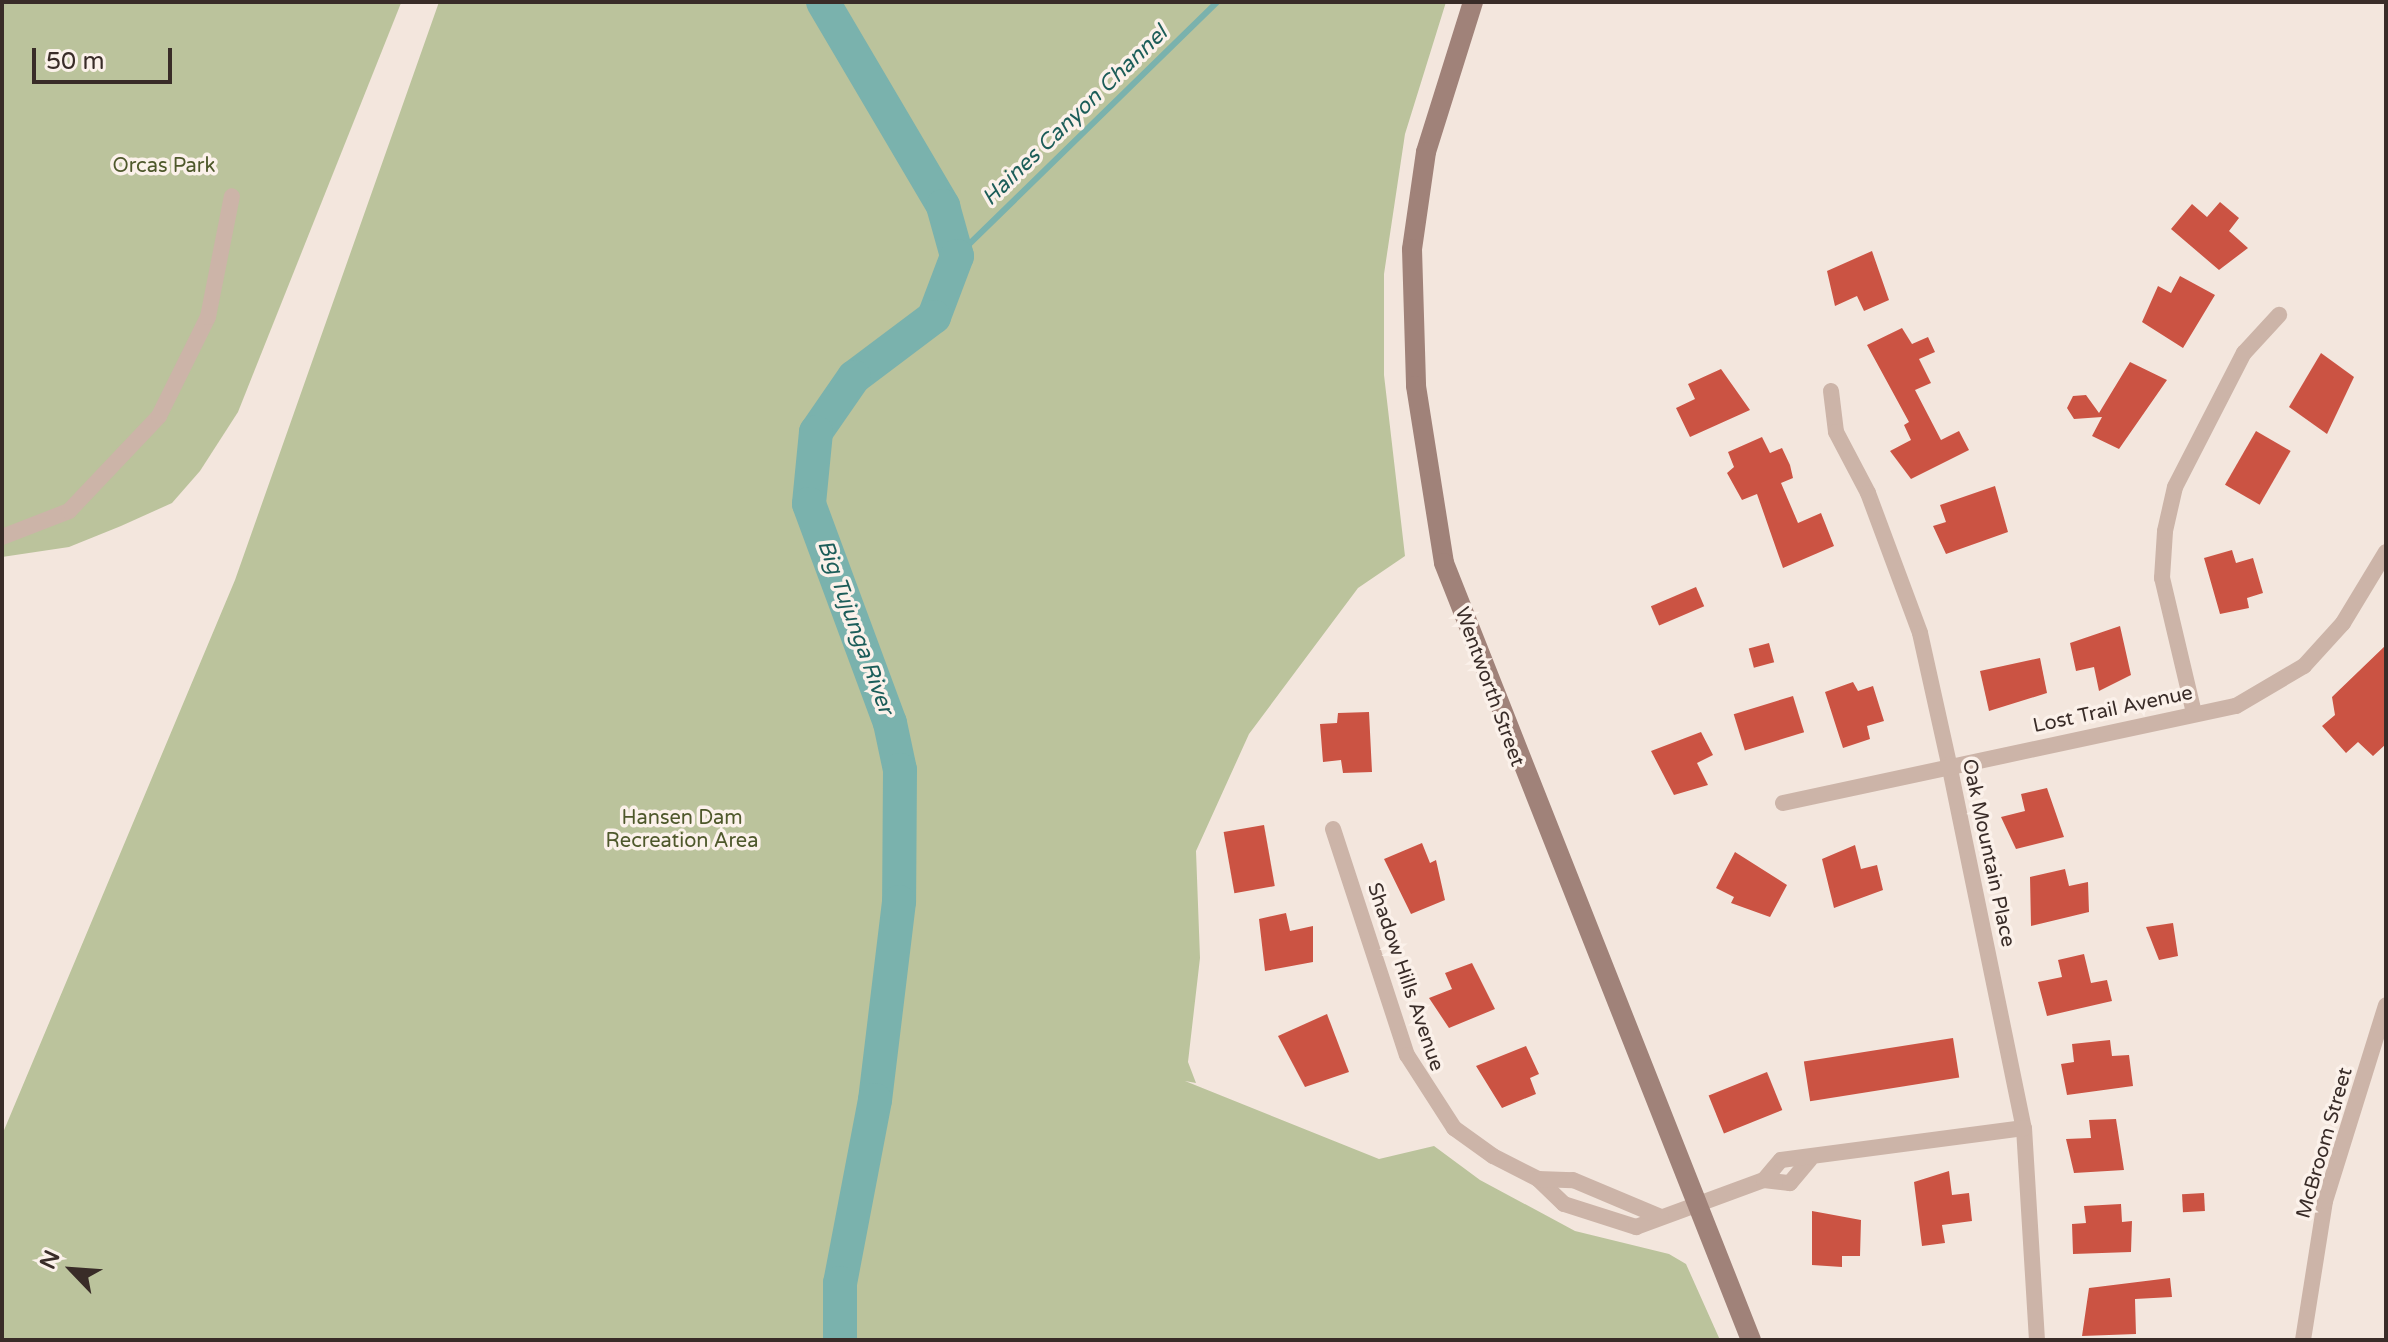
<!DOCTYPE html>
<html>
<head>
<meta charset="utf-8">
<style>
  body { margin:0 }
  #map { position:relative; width:2388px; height:1342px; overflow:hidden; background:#f3e6dd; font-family:"Varela Round",sans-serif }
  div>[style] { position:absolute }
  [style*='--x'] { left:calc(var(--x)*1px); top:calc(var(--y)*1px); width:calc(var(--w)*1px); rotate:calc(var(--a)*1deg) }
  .green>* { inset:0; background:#bbc39c }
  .stream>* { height:6px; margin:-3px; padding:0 3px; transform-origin:3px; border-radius:3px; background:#7ab2ad }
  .river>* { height:34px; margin:-17px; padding:0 17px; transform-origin:17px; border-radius:17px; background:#7ab2ad }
  .building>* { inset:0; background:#cb5343; transform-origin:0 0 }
  .minor>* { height:16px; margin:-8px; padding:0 8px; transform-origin:8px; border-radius:8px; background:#ccb4a8 }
  .secondary>* { height:20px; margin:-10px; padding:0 10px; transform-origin:10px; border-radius:10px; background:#a08279 }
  span { translate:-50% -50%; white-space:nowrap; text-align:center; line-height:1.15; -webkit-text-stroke:7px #fbf1ea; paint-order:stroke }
  .park-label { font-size:20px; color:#4e582b }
  .street-label { font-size:20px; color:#392c28 }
  .water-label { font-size:22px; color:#1c5d59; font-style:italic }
  .frame { position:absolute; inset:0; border:4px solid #392c28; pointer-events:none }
  .north { position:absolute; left:32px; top:1230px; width:80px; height:80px; -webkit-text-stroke:6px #fbf1ea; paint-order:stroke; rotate:295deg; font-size:22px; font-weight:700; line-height:32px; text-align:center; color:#392c28 }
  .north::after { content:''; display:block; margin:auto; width:28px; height:36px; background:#392c28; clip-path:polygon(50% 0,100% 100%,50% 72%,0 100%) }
  .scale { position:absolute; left:32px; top:48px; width:140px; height:36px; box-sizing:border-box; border:4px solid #392c28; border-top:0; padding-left:10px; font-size:24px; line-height:28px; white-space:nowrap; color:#392c28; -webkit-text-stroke:6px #fbf1ea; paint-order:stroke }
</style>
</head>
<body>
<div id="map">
  <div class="green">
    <i style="clip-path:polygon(2px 2px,401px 3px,238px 412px,200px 471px,172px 503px,121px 526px,69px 547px,2px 557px)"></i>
    <i style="clip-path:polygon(439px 2px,1446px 2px,1405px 134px,1384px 274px,1384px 375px,1405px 556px,1358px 588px,1249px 734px,1196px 851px,1200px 958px,1188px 1062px,1196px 1083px,1185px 1081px,1379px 1159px,1434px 1146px,1480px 1180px,1575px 1231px,1669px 1254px,1686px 1264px,1720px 1340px,2px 1340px,2px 1135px,235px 580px)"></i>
  </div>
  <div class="stream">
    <i style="--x:957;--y:256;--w:363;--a:-44.3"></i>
  </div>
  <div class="river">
    <i style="--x:823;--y:2;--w:237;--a:59.5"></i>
    <i style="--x:943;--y:206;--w:52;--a:74.4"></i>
    <i style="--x:957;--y:256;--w:65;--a:110.7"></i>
    <i style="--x:934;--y:317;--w:100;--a:143.1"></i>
    <i style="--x:854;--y:377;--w:67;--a:124.6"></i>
    <i style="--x:816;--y:432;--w:72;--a:95.6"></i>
    <i style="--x:809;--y:504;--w:233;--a:69.7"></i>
    <i style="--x:890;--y:723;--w:48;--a:78"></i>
    <i style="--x:900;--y:770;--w:132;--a:90.4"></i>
    <i style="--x:899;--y:902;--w:199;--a:96.9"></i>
    <i style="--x:875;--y:1100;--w:186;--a:100.8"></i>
    <i style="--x:840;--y:1283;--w:57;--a:90"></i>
  </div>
  <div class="building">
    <i style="clip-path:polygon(2220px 202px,2239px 218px,2229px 231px,2248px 248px,2219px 270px,2171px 229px,2192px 204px,2207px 217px)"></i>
    <i style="clip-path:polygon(1872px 251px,1889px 300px,1864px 311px,1857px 296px,1835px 306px,1827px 271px)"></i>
    <i style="clip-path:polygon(2180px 276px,2215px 295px,2183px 348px,2142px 322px,2158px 286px,2171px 293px)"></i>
    <i style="clip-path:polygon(1902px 328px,1912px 344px,1928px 337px,1935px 352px,1919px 359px,1931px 383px,1915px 390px,1941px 440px,1959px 431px,1969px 450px,1911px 479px,1890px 451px,1911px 440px,1904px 425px,1909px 422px,1867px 345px)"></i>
    <i style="clip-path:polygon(2321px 353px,2354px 377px,2327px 434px,2289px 407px)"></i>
    <i style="clip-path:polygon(2130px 362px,2167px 380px,2119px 449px,2092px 436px,2102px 417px,2074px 419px,2067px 408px,2073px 396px,2086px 395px,2099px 413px)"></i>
    <i style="clip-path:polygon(1721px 369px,1750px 410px,1690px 437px,1676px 408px,1695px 399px,1688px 384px)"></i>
    <i style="left:2256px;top:431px;width:40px;height:62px;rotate:30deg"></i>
    <i style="clip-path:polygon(1762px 437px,1770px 453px,1782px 448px,1790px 465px,1793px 478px,1781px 483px,1798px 523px,1821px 513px,1834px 546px,1783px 568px,1757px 494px,1742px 500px,1727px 473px,1734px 467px,1728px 452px)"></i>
    <i style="clip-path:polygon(1995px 486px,2008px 532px,1946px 554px,1933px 526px,1946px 522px,1940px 505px)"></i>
    <i style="clip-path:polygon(2232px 550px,2236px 563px,2253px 558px,2263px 593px,2247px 598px,2249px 608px,2220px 614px,2204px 558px)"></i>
    <i style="left:1696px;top:587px;width:21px;height:49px;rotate:67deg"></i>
    <i style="clip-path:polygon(2120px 626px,2131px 675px,2099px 691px,2094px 667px,2076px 671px,2070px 643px)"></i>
    <i style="left:1769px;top:643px;width:20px;height:21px;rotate:75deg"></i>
    <i style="clip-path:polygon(2386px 645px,2386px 744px,2373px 756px,2358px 742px,2346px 753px,2322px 726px,2335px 715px,2332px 697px)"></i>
    <i style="clip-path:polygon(2040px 658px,2047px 693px,1989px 711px,1980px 671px)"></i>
    <i style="clip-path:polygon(1853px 682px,1858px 691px,1873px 686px,1884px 721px,1867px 726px,1870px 739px,1843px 748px,1825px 692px)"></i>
    <i style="left:1793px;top:696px;width:38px;height:62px;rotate:73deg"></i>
    <i style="clip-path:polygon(1369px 712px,1372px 772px,1343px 773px,1341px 760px,1323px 762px,1320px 724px,1337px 723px,1338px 713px)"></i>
    <i style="clip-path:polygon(1701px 732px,1713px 755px,1697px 763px,1708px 785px,1674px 795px,1651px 751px)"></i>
    <i style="clip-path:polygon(2047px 788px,2064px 837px,2016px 849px,2001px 817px,2025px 811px,2021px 794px)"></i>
    <i style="left:1264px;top:825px;width:62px;height:41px;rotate:80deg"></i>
    <i style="clip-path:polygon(1422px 843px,1430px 863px,1436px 860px,1445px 900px,1411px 914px,1384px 859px)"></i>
    <i style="clip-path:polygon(1855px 845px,1861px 869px,1877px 865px,1883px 890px,1834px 908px,1822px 859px)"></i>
    <i style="clip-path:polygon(1735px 852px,1787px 885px,1770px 917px,1731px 903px,1734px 897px,1716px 888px)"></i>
    <i style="clip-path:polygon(2065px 869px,2069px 886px,2088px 882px,2089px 912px,2031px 926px,2030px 877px)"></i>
    <i style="clip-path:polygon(1286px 913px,1290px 931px,1313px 926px,1313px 962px,1265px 971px,1259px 919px)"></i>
    <i style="clip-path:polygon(2173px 923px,2178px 956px,2159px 960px,2146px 927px)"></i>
    <i style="clip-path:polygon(2084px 954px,2091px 983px,2107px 980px,2112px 1001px,2047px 1016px,2038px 982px,2062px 977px,2058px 960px)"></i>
    <i style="clip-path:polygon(1472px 963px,1495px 1009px,1449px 1028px,1429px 998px,1452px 989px,1445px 973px)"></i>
    <i style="clip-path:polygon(1327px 1014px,1349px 1072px,1305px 1087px,1278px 1036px)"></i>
    <i style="left:1953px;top:1038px;width:40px;height:151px;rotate:81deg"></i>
    <i style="clip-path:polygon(2110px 1040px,2112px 1056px,2129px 1055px,2133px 1086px,2067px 1095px,2061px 1064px,2074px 1062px,2072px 1044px)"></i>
    <i style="clip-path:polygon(1526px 1046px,1539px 1074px,1530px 1078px,1536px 1094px,1502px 1108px,1476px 1066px)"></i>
    <i style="left:1767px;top:1072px;width:41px;height:63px;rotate:68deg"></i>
    <i style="clip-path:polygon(2116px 1119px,2124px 1170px,2074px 1173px,2066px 1139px,2091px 1138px,2089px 1120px)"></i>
    <i style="clip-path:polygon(1949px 1171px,1952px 1195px,1969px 1193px,1972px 1221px,1942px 1225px,1945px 1243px,1922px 1246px,1914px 1182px)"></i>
    <i style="left:2204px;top:1193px;width:18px;height:22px;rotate:87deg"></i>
    <i style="clip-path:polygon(2121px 1204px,2122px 1222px,2132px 1221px,2131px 1252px,2073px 1254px,2072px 1224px,2086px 1223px,2084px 1206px)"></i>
    <i style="clip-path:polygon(1812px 1211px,1861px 1220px,1860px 1256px,1842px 1256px,1842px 1267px,1812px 1265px)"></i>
    <i style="clip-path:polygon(2170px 1278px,2172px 1297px,2135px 1299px,2136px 1334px,2082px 1336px,2089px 1288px)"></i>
  </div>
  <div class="minor">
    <i style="--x:1831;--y:391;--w:41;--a:83"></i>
    <i style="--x:1836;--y:432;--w:69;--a:62.3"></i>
    <i style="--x:1868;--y:493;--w:149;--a:69.6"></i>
    <i style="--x:1920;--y:633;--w:134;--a:77.5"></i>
    <i style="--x:1949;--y:764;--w:372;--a:78.4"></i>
    <i style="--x:2024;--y:1128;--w:212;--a:86.5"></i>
    <i style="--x:2;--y:537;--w:72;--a:-21.2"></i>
    <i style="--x:69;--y:511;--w:131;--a:-46.5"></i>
    <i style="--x:159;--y:416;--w:110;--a:-63.7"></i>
    <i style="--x:208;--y:317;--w:123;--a:-78.8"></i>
    <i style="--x:2194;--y:713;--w:139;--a:-103.3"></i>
    <i style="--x:2162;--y:578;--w:47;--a:-86.3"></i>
    <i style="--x:2165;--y:531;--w:45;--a:-77.2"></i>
    <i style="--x:2175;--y:487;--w:151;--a:-62.8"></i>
    <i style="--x:2244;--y:353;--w:52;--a:-47.4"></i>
    <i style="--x:1783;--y:803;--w:463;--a:-12.1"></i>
    <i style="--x:2236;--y:706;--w:79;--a:-30.5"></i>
    <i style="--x:2304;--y:666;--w:58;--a:-47.8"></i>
    <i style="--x:2343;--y:623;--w:83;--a:-58.8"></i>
    <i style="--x:1333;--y:829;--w:238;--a:71.9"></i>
    <i style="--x:1407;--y:1055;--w:87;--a:57.2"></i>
    <i style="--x:1454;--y:1128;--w:48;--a:35.7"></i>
    <i style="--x:1493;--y:1156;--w:51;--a:27.1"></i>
    <i style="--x:1538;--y:1179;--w:36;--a:44"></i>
    <i style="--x:1564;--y:1204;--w:76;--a:17.7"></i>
    <i style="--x:1636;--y:1227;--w:136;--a:-20.2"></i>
    <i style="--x:1764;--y:1180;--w:26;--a:7"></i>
    <i style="--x:1790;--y:1183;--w:31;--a:-50"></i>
    <i style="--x:1538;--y:1179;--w:35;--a:2"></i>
    <i style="--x:1573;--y:1180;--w:95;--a:22.8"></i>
    <i style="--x:1764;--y:1180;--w:26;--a:-50"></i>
    <i style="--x:1781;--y:1160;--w:245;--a:-7.5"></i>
    <i style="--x:2303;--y:1340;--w:141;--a:-81"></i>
    <i style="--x:2325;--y:1201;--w:205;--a:-72.7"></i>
  </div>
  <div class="secondary">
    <i style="--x:1473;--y:2;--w:157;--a:107.4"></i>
    <i style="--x:1426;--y:152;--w:98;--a:98.2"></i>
    <i style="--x:1412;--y:249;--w:137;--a:88.3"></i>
    <i style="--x:1416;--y:386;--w:179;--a:81"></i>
    <i style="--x:1444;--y:563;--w:835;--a:68.44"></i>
  </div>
  <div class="park-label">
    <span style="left:164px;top:166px">Orcas Park</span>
    <span style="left:682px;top:830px">Hansen Dam<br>Recreation Area</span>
  </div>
  <div class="street-label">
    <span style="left:1489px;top:687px;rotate:70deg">Wentworth Street</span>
    <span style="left:2113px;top:710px;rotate:-12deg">Lost Trail Avenue</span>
    <span style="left:1988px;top:853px;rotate:78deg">Oak Mountain Place</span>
    <span style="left:1405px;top:977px;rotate:71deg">Shadow Hills Avenue</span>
    <span style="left:2325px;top:1143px;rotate:-74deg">McBroom Street</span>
  </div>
  <div class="water-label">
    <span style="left:1075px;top:116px;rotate:-44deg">Haines Canyon Channel</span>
    <span style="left:855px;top:627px;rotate:70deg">Big Tujunga River</span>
  </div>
  <div class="frame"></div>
  <div class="north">N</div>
  <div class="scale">50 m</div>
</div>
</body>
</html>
